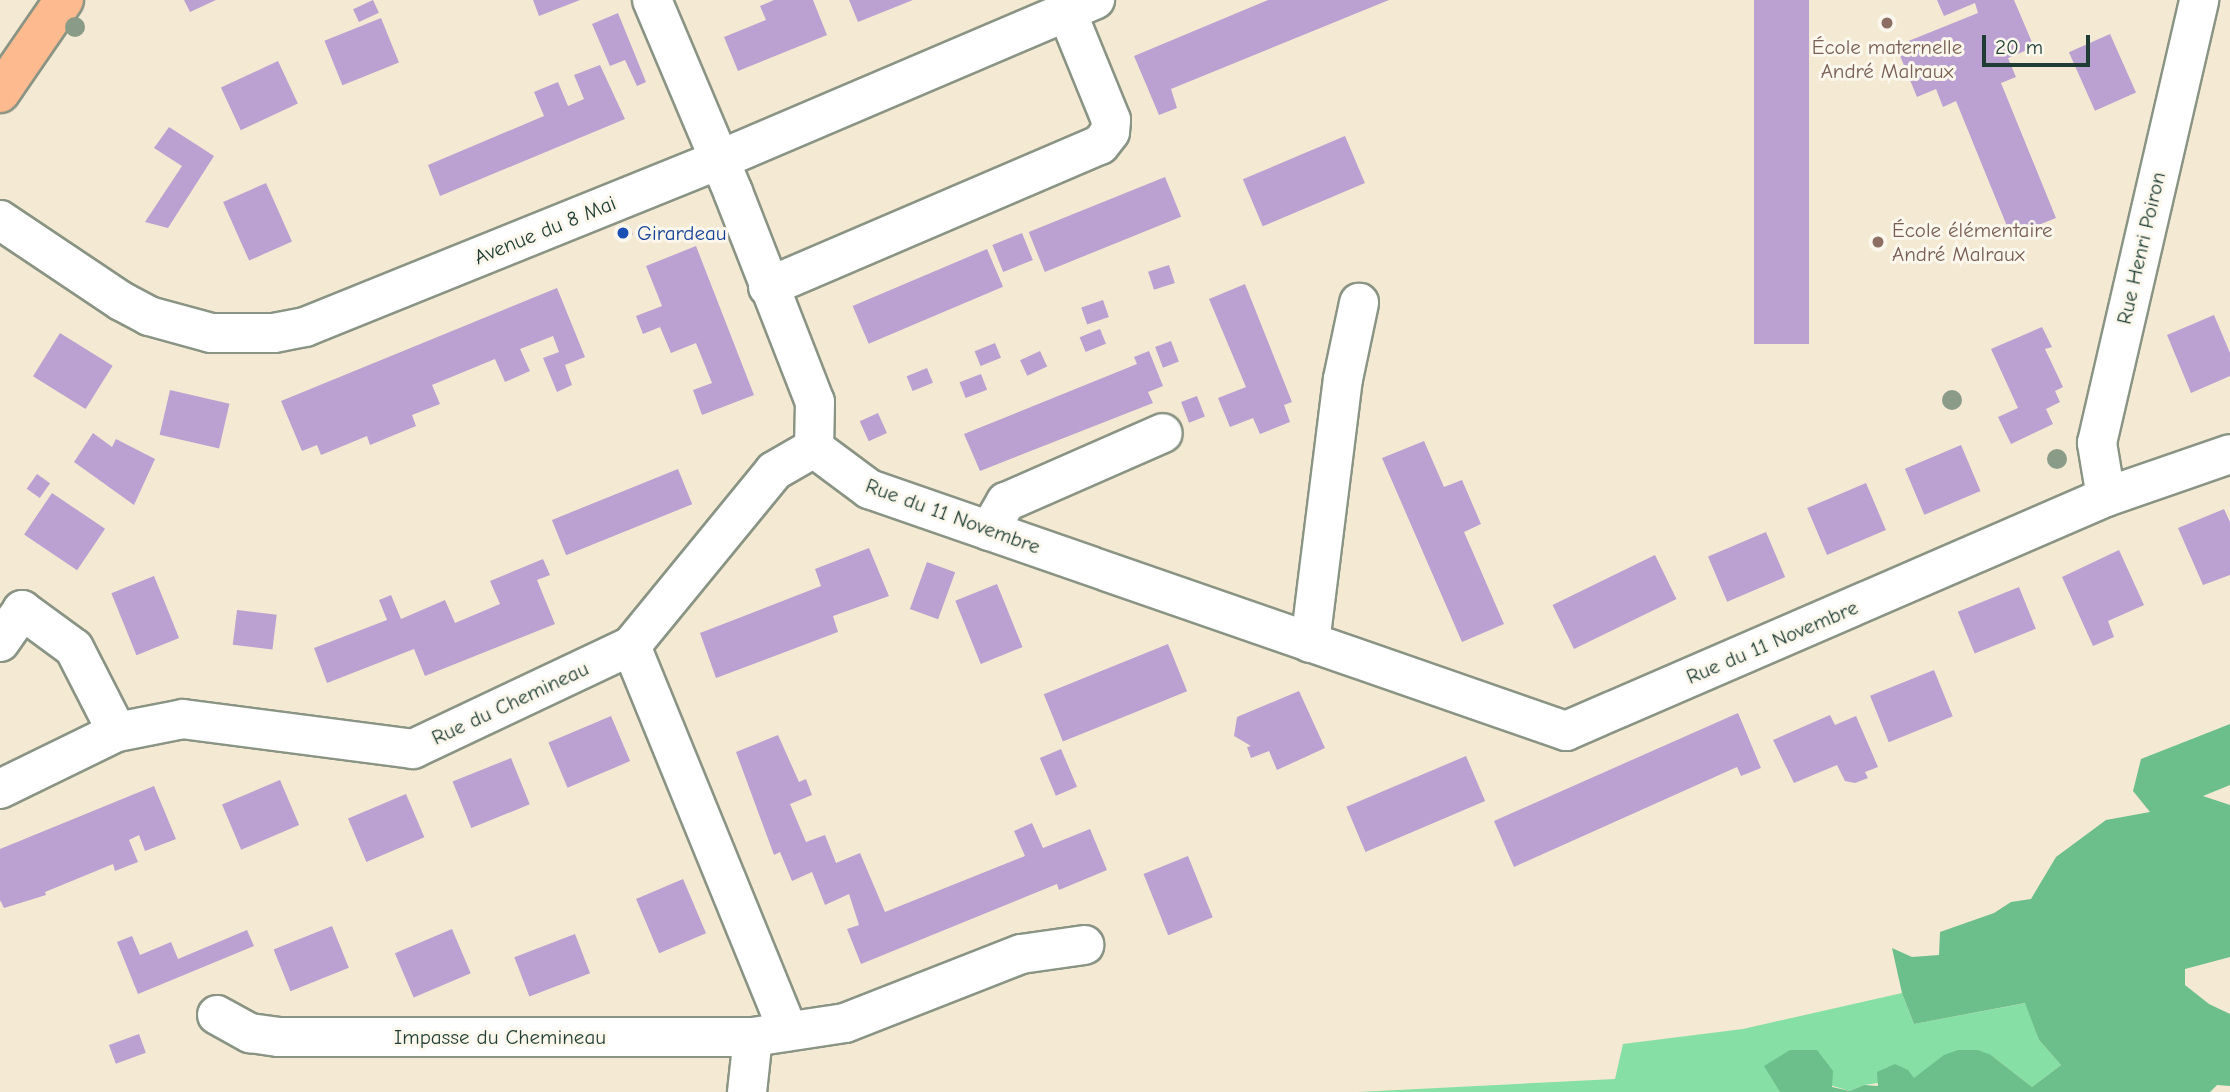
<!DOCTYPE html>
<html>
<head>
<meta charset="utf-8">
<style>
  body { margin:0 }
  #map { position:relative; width:2230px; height:1092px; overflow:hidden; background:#f4ead3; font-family:"Comic Neue",sans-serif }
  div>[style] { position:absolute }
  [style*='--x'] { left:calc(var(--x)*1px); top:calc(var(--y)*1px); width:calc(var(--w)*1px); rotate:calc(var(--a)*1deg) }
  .green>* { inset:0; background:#86dfa4 }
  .forest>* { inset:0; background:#6cbe8a }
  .building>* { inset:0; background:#baa1d1; transform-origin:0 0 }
  .roads { filter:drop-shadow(2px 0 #8a9484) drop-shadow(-2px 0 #8a9484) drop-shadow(0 2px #8a9484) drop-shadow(0 -2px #8a9484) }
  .minor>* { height:38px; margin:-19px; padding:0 19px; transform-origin:19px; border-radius:19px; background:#fff }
  .major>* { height:38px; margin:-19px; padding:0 19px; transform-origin:19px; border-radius:19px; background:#fcba8e }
  .trees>* { width:20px; height:20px; margin:-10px; border-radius:50%; background:#8a9c88 }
  .dots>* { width:19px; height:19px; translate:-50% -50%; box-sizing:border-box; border:4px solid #fbf7ec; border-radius:50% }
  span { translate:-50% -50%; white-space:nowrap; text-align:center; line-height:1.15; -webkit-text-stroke:6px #fbf7ec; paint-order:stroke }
  .education-label { font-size:21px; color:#785e54 }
  .left { translate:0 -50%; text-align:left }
  .street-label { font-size:21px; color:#1f3d34 }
  .transit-label { font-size:21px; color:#164399 }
  .scale { position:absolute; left:1982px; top:35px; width:108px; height:32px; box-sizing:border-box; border:4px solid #1f3d34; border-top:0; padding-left:9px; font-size:21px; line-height:24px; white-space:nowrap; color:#1f3d34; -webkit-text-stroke:5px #fbf7ec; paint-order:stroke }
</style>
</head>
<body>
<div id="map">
  <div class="green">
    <i style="clip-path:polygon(1902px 993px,1914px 1024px,2026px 1003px,2039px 1040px,2061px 1065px,2032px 1087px,1991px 1055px,1914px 1078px,1864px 1085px,1850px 1091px,1765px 1066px,1780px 1092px,1358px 1092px,1615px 1079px,1623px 1044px,1743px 1029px)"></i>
  </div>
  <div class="forest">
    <i style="clip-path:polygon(2230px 724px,2230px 785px,2203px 796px,2230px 805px,2230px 957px,2185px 969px,2185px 985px,2209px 1004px,2230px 1014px,2230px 1086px,2217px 1085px,2210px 1092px,1780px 1092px,1764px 1066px,1790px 1050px,1817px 1050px,1833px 1071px,1832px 1087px,1850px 1091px,1864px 1085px,1878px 1086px,1877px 1072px,1895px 1064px,1908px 1070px,1914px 1078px,1944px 1055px,1958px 1050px,1978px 1050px,1991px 1055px,2032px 1087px,2061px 1065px,2039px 1040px,2025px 1003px,1914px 1024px,1902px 993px,1892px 948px,1912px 957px,1939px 955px,1940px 932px,1994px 913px,2011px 902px,2031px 899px,2056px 857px,2106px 820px,2150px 812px,2133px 791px,2141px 759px)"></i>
  </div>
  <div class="building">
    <i style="clip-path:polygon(184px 0,216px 0,190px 12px)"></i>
    <i style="left:373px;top:0;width:14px;height:22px;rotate:65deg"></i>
    <i style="clip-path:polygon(533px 0,580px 0,539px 16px)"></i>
    <i style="clip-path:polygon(774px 0,813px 0,827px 35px,738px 71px,724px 37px,766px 20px,760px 6px)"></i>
    <i style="clip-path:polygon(849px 0,913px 0,858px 22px)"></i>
    <i style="clip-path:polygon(1268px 0,1389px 0,1171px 89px,1177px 108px,1159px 115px,1134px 56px)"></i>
    <i style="left:1754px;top:0;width:55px;height:344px"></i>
    <i style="clip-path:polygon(1937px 0,2014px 0,2034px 47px,2008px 58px,2016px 77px,2001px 83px,2056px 218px,2011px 236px,1956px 101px,1943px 107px,1936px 89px,1917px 97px,1896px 46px,1978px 13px,1975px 3px,1944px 16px)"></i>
    <i style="clip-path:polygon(618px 13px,646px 82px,637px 86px,625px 60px,610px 66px,592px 24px)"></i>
    <i style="left:381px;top:18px;width:48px;height:61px;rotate:68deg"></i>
    <i style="left:2110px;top:34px;width:64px;height:45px;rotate:66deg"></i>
    <i style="left:278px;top:61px;width:47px;height:63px;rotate:65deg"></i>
    <i style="clip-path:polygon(600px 65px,625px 119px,440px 196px,428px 165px,544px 116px,534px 92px,558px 82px,568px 106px,584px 99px,574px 75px)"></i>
    <i style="clip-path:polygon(169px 127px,214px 156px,168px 228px,145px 222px,182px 166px,154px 148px)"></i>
    <i style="left:1345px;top:136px;width:51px;height:111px;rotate:67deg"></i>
    <i style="left:1165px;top:177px;width:43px;height:147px;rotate:68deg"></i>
    <i style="left:266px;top:183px;width:64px;height:47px;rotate:66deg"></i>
    <i style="left:630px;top:226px;width:9px;height:17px;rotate:69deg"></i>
    <i style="left:1022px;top:233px;width:29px;height:32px;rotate:68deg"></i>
    <i style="clip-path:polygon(696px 246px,754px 395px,702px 415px,693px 390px,712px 383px,696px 343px,671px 353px,660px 327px,643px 334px,636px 316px,662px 306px,646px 266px)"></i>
    <i style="left:987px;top:249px;width:41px;height:146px;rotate:67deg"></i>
    <i style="left:1169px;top:265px;width:19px;height:22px;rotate:72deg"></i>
    <i style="clip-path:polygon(1245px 284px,1292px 402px,1284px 405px,1290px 422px,1260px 434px,1253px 418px,1230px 427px,1218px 398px,1246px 387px,1209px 299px)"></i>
    <i style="clip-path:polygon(557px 288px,585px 357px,565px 365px,572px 385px,557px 392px,543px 358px,559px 352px,553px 336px,520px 349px,530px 371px,505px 382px,495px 359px,432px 385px,440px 404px,412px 415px,416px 426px,370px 445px,367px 436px,321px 455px,317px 445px,302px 451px,281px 401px)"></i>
    <i style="left:1103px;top:300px;width:18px;height:23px;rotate:71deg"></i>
    <i style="clip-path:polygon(2214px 315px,2230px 353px,2230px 376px,2191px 393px,2167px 335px)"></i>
    <i style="clip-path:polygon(2042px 327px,2052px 347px,2045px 349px,2063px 387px,2055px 391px,2060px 402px,2046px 409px,2053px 424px,2011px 444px,1998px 417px,2018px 408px,1991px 349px)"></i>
    <i style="left:1100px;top:329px;width:16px;height:22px;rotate:68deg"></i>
    <i style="left:60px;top:333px;width:62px;height:51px;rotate:32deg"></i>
    <i style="left:1171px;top:341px;width:22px;height:17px;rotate:69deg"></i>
    <i style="left:995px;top:343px;width:16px;height:22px;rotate:68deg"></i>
    <i style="left:1040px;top:351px;width:17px;height:22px;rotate:65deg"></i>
    <i style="clip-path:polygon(1149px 351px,1163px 386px,1148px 392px,1153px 403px,980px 471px,964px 434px,1137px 364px,1134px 357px)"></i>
    <i style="left:927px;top:368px;width:16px;height:22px;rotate:68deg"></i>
    <i style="left:981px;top:374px;width:17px;height:23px;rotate:69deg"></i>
    <i style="left:170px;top:390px;width:61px;height:46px;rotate:13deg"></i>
    <i style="left:1197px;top:396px;width:22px;height:17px;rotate:69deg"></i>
    <i style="left:878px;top:413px;width:22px;height:20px;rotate:66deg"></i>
    <i style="clip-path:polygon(93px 433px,112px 447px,116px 439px,155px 459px,134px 505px,74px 462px)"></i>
    <i style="clip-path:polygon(1424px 441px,1444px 487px,1462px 480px,1481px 524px,1464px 532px,1504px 624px,1462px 642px,1382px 458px)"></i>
    <i style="left:1961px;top:445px;width:50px;height:61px;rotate:67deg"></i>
    <i style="left:678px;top:469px;width:38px;height:136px;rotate:68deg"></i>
    <i style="left:37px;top:474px;width:16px;height:18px;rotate:35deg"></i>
    <i style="left:1866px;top:483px;width:51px;height:64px;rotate:67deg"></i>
    <i style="left:52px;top:493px;width:64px;height:50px;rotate:34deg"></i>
    <i style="clip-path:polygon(2224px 509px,2230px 522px,2230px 575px,2203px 585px,2178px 528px)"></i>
    <i style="left:1766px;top:532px;width:49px;height:63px;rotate:67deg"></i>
    <i style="clip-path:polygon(869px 548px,889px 596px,833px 616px,838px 632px,716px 678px,700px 633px,821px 586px,815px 569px)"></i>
    <i style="clip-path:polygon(2119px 550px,2144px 605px,2108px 621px,2114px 637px,2093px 646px,2062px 577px)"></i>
    <i style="left:1655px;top:555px;width:49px;height:114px;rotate:64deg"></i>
    <i style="clip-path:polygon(543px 559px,550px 575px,537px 580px,555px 624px,425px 676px,414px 649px,327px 683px,314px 648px,387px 620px,379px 600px,391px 595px,401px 619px,445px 600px,455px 623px,500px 604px,490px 581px)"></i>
    <i style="left:927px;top:562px;width:30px;height:50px;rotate:20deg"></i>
    <i style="left:154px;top:576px;width:67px;height:46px;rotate:68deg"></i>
    <i style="left:997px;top:584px;width:68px;height:45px;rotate:68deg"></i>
    <i style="left:2019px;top:587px;width:45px;height:66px;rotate:68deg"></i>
    <i style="left:237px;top:610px;width:40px;height:35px;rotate:7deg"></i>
    <i style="left:1168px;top:644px;width:51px;height:134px;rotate:68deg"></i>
    <i style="left:1934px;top:670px;width:50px;height:69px;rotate:68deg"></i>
    <i style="clip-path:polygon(1299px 691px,1325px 748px,1277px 770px,1269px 751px,1251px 758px,1247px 747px,1251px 746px,1234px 736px,1237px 717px)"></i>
    <i style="clip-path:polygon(1738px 713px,1761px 768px,1741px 776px,1737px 767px,1514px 867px,1494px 821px)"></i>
    <i style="clip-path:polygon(1830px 715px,1835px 725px,1856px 716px,1878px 767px,1865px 772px,1868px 778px,1855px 783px,1845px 781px,1837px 765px,1794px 783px,1773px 740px)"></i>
    <i style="left:611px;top:716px;width:49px;height:68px;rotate:67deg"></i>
    <i style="clip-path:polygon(778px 735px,799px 782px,806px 779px,812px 795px,790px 804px,806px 842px,825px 835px,836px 863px,860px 853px,885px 912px,1025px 856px,1014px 831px,1032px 823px,1043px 848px,1090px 829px,1107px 870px,1059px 890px,1057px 884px,861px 964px,847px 929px,859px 925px,849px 894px,825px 905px,812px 872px,792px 881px,780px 852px,774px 855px,736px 752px)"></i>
    <i style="left:1061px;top:749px;width:41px;height:23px;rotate:67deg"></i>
    <i style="left:1466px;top:756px;width:49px;height:130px;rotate:67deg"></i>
    <i style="left:511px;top:758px;width:50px;height:63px;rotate:68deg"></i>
    <i style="left:280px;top:780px;width:49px;height:63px;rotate:67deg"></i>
    <i style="clip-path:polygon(154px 786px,176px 839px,145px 851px,139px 835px,129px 840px,138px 862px,115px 871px,113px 864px,45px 892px,46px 895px,4px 908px,0 900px,0 849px)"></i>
    <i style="left:406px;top:794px;width:47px;height:63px;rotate:67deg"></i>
    <i style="left:1188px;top:856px;width:66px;height:48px;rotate:68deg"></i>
    <i style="left:683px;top:879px;width:59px;height:51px;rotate:67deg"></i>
    <i style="left:332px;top:926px;width:45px;height:63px;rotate:68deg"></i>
    <i style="left:452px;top:929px;width:48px;height:62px;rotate:67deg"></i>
    <i style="clip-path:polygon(247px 930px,254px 946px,138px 994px,117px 942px,132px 936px,140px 955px,171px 942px,178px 959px)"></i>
    <i style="left:575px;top:934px;width:42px;height:65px;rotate:69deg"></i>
    <i style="left:139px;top:1034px;width:20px;height:32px;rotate:70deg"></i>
  </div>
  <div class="roads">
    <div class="minor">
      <i style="--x:652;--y:0;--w:208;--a:67.1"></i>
      <i style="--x:733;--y:192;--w:225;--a:68.7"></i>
      <i style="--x:815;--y:402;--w:46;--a:91.2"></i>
      <i style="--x:814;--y:448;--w:69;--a:36.7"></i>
      <i style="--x:869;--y:489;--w:738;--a:19.15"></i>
      <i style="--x:1566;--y:731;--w:589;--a:-23.43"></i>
      <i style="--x:2106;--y:497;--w:131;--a:-19.1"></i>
      <i style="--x:0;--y:220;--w:146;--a:33.8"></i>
      <i style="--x:121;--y:301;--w:32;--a:28"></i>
      <i style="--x:149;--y:316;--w:64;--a:15.3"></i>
      <i style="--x:211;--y:333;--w:63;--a:0"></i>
      <i style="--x:274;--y:333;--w:32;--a:-11"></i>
      <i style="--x:305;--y:327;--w:446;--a:-22"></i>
      <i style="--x:719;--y:160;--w:409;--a:-23.1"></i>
      <i style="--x:768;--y:287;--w:361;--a:-23.2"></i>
      <i style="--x:1100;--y:145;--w:16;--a:-52"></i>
      <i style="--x:1110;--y:132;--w:12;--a:-85"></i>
      <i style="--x:1111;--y:120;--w:117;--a:-112.2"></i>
      <i style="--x:2106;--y:497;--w:55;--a:-99.5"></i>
      <i style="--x:2097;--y:443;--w:455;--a:-77"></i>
      <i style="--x:989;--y:531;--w:34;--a:-60"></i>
      <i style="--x:1006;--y:502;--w:171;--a:-23.7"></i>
      <i style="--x:0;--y:642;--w:39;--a:-55"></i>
      <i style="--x:22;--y:610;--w:64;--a:36.2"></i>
      <i style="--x:74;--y:648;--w:94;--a:62.9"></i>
      <i style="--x:1310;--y:643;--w:266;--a:-82.9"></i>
      <i style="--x:1343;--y:379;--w:78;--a:-78.1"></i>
      <i style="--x:631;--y:646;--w:416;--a:67.8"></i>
      <i style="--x:0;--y:789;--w:130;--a:-26"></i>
      <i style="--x:117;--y:732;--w:67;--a:-11.1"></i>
      <i style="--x:183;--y:719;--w:232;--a:7.4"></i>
      <i style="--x:413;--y:749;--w:241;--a:-25.3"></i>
      <i style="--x:631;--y:646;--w:226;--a:-50.7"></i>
      <i style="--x:774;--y:471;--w:46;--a:-29.9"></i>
      <i style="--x:217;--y:1015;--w:38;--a:29"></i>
      <i style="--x:250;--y:1033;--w:28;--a:8"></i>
      <i style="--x:278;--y:1037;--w:475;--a:0"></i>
      <i style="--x:753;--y:1037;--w:93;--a:-8.7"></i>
      <i style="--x:845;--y:1023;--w:189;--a:-21.4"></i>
      <i style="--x:1021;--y:954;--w:64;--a:-8.1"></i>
      <i style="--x:747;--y:1092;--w:55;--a:-83.8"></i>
    </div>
    <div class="major">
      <i style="--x:0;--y:93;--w:113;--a:-55.5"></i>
    </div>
  </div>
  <div class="trees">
    <i style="left:75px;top:27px"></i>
    <i style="left:1952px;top:400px"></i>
    <i style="left:2057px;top:459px"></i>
  </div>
  <div class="dots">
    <i style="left:1887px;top:23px;background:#8d6e63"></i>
    <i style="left:623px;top:233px;background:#1a4fb4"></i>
    <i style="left:1878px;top:242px;background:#8d6e63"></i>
  </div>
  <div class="education-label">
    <span style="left:1887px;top:59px">École maternelle<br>André Malraux</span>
    <span class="left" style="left:1892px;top:242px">École élémentaire<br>André Malraux</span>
  </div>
  <div class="street-label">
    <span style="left:545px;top:230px;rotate:-22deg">Avenue du 8 Mai</span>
    <span style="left:2141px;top:248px;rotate:-77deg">Rue Henri Poiron</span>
    <span style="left:953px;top:516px;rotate:20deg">Rue du 11 Novembre</span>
    <span style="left:1772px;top:642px;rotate:-23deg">Rue du 11 Novembre</span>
    <span style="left:510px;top:703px;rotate:-25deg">Rue du Chemineau</span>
    <span style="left:500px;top:1037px">Impasse du Chemineau</span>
  </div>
  <div class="transit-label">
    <span class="left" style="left:637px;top:233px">Girardeau</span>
  </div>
  <div class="scale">20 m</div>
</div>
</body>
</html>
